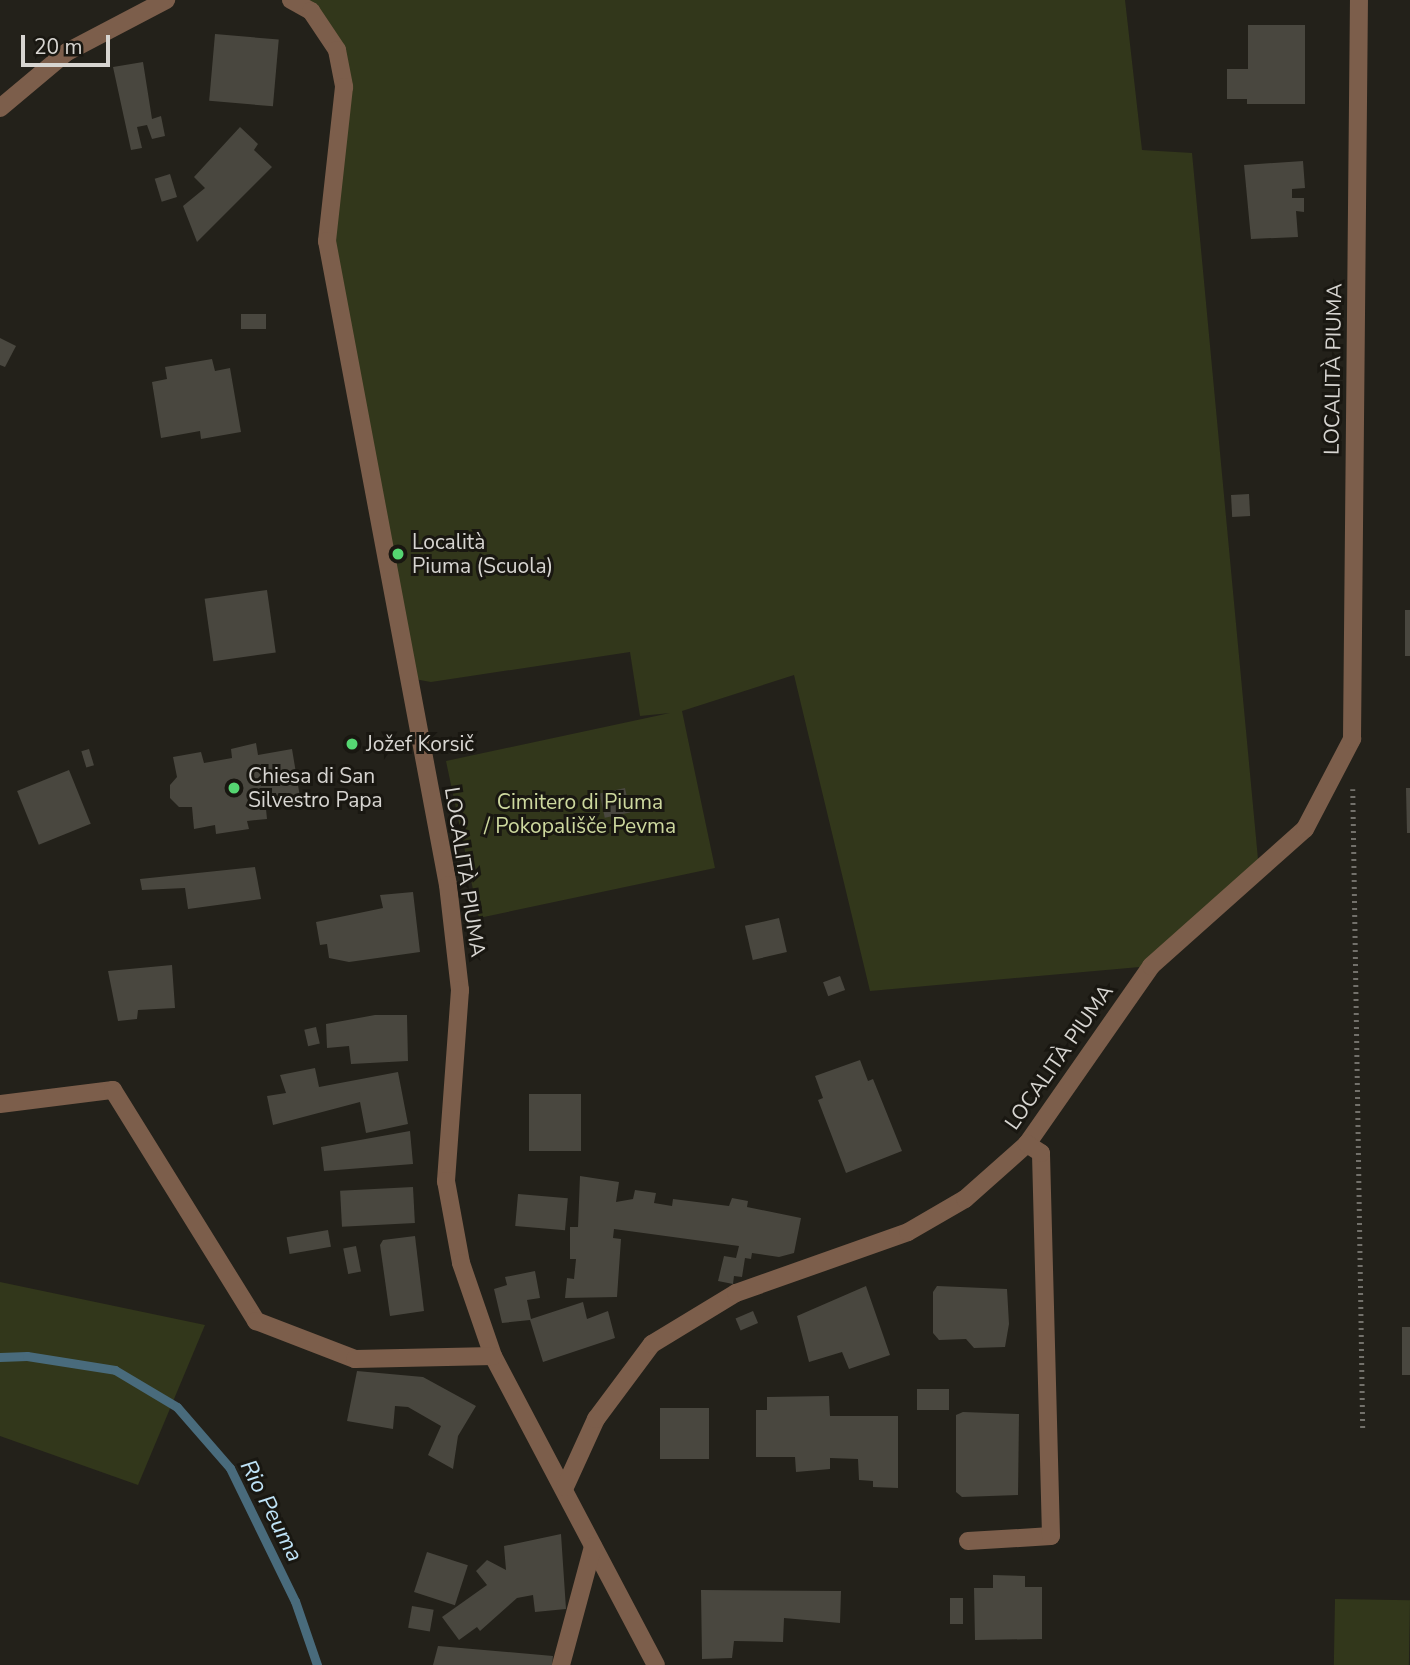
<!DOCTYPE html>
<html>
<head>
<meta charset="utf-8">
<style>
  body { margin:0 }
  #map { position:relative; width:1410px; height:1665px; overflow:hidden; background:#23211a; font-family:"Nunito Sans",sans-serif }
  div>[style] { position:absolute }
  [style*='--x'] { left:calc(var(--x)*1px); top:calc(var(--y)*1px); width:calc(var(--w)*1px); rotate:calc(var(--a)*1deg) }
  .green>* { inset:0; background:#32371b; transform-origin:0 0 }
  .stream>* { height:9px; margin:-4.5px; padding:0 4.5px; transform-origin:4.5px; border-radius:4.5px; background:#496b7c }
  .building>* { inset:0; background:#49473f; transform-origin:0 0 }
  .path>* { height:4.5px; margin-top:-2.25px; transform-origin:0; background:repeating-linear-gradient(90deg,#73716b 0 2px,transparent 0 7px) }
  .minor>* { height:18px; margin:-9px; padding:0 9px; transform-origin:9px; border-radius:9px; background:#7c5e4b }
  .dots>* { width:19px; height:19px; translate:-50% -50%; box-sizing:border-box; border:4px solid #191711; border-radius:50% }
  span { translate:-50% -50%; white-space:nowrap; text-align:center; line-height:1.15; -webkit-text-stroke:6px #191711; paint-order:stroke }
  .street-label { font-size:21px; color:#d7d5d1 }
  .poi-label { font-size:21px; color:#d7d5d1 }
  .left { translate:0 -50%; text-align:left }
  .park-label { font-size:21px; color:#cdd89e }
  .water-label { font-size:23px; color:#bfe3f7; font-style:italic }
  .scale { position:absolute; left:21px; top:35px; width:89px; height:32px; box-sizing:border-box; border:4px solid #d7d5d1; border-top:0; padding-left:9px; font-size:21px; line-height:24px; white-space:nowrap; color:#d7d5d1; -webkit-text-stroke:5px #191711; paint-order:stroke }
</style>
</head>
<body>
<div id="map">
  <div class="green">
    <i style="clip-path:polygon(291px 0,1125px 0,1142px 150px,1192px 153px,1259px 870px,1151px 966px,870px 991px,794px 675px,682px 711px,715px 868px,479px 918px,446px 761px,670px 713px,640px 716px,630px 652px,431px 682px,409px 678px,331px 283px,344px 86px,337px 50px)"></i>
    <i style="clip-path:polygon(0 1282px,205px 1325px,138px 1485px,0 1436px)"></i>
    <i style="left:1335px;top:1599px;width:75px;height:66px;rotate:1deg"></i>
  </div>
  <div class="stream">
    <i style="--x:0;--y:1357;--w:27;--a:-2"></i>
    <i style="--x:27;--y:1356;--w:89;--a:9"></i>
    <i style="--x:115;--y:1370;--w:72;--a:30.8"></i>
    <i style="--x:177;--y:1407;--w:81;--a:49"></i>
    <i style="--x:230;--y:1468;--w:148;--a:64"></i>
    <i style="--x:295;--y:1601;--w:68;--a:71"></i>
  </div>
  <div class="building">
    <i style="clip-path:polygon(1248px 25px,1305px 25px,1305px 104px,1247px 104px,1247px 99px,1227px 99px,1227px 69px,1248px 69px)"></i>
    <i style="left:215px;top:34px;width:64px;height:67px;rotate:5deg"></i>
    <i style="clip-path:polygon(143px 62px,152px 119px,161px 116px,165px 136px,152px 139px,147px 125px,137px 127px,142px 148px,131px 150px,113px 67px)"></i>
    <i style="clip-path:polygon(240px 127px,258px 144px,254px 150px,272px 167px,197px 242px,183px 206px,205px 188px,194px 177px)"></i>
    <i style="clip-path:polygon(1303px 161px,1305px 188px,1292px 189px,1292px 198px,1304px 198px,1304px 212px,1296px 211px,1298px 237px,1251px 239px,1244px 165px)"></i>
    <i style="left:170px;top:174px;width:24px;height:16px;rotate:73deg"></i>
    <i style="left:266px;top:314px;width:15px;height:25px;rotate:90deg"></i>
    <i style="clip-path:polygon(0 338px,16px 346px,5px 367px,0 365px)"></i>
    <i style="clip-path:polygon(212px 359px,215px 371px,230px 368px,241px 432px,201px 439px,200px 431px,161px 438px,152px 382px,167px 379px,165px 367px)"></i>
    <i style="left:1249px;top:494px;width:22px;height:18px;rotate:87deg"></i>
    <i style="left:267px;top:590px;width:63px;height:63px;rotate:82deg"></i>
    <i style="left:1405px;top:610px;width:5px;height:46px"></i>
    <i style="clip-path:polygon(256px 743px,258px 755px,292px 749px,301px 803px,266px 809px,267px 819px,247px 821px,249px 829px,216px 834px,215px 825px,194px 829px,192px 807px,179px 807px,170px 798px,170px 785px,177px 777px,173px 757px,201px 752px,204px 763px,232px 758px,231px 749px)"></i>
    <i style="left:89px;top:749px;width:17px;height:8px;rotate:73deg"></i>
    <i style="left:69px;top:770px;width:58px;height:56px;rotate:68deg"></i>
    <i style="left:625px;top:788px;width:25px;height:26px;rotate:78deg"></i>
    <i style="clip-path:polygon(1406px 788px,1410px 788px,1410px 833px,1407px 833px)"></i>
    <i style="clip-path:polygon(255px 867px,261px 899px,188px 909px,185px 888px,142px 890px,140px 879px)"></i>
    <i style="clip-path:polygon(413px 892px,420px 952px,349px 962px,329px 958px,327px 944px,320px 945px,316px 922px,383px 908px,380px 895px)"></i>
    <i style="left:779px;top:918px;width:35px;height:35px;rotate:77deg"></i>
    <i style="clip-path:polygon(172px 965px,175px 1008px,138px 1010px,137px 1019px,118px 1021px,108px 971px)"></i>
    <i style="left:840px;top:976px;width:15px;height:18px;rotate:70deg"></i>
    <i style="clip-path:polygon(375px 1015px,407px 1015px,408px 1061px,351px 1064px,349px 1046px,327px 1048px,326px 1024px)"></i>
    <i style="left:316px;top:1027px;width:17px;height:12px;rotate:77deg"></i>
    <i style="clip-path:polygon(860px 1060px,868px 1081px,873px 1079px,902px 1151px,846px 1173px,818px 1100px,823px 1098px,815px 1076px)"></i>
    <i style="clip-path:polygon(315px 1068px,319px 1087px,398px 1072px,408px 1124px,366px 1133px,360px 1102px,273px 1125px,267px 1096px,286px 1093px,280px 1075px)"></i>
    <i style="left:529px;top:1094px;width:52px;height:57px"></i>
    <i style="clip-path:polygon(410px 1131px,413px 1164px,324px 1171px,321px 1147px)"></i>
    <i style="clip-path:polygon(580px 1176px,619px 1182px,616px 1202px,633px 1199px,635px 1190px,656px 1193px,654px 1203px,672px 1206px,673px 1199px,729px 1206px,732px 1198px,748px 1201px,747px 1207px,801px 1218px,794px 1253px,779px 1257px,752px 1253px,751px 1259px,745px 1258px,742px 1277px,734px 1276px,733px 1284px,718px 1281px,724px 1256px,736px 1258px,739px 1246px,614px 1229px,613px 1238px,621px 1239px,617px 1297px,565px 1298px,567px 1278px,574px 1279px,576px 1259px,570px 1259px,570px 1227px,578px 1227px)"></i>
    <i style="left:413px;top:1187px;width:36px;height:73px;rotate:87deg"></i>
    <i style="left:518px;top:1194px;width:50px;height:32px;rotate:5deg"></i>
    <i style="left:328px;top:1230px;width:17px;height:42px;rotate:80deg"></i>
    <i style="clip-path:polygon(415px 1236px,424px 1311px,390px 1316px,380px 1245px,383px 1240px)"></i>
    <i style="left:356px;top:1246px;width:26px;height:13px;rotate:79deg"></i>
    <i style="clip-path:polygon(535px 1271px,540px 1298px,527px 1300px,531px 1319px,583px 1302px,587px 1319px,608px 1311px,615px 1338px,543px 1362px,530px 1320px,502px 1323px,494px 1289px,507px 1285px,505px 1277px)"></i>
    <i style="clip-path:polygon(866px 1286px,890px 1355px,849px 1369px,842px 1352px,809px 1362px,797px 1316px)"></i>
    <i style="clip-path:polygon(937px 1286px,1007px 1289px,1009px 1324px,1005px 1347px,974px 1348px,966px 1339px,939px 1340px,933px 1333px,933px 1292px)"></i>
    <i style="left:753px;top:1311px;width:13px;height:19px;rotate:67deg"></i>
    <i style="left:1402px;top:1327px;width:8px;height:48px"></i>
    <i style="clip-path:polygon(357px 1371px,423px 1377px,476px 1406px,458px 1436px,453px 1469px,428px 1455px,441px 1426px,408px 1407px,395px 1406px,393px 1429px,347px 1421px)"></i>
    <i style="left:949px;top:1389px;width:21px;height:32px;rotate:90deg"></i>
    <i style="clip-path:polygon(829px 1396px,830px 1416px,898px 1416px,898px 1488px,873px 1487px,873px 1481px,859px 1480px,858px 1459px,830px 1458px,830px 1469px,796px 1472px,795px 1457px,756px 1457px,756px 1410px,767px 1410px,767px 1397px)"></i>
    <i style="left:660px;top:1408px;width:49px;height:51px"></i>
    <i style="clip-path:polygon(963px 1412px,1019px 1414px,1018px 1495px,962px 1497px,956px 1492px,956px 1415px)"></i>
    <i style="clip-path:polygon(561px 1534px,566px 1609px,535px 1612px,533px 1595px,517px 1598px,480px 1631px,477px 1627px,459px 1640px,442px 1617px,487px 1585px,476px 1571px,487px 1560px,506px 1570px,504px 1546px)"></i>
    <i style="left:427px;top:1552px;width:43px;height:42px;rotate:18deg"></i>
    <i style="clip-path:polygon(993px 1575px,1025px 1576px,1025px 1587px,1042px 1587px,1042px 1639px,975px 1640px,974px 1588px,993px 1588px)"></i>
    <i style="clip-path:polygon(701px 1590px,841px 1591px,840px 1623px,784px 1618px,783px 1642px,734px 1641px,732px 1658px,702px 1659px)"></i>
    <i style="left:950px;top:1598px;width:13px;height:26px"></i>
    <i style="left:412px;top:1606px;width:22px;height:22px;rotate:10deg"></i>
    <i style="clip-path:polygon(438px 1646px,553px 1656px,552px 1665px,433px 1665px)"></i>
  </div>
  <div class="path">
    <i style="--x:1353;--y:789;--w:643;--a:89.11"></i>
  </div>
  <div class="minor">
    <i style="--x:291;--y:0;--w:23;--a:29"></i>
    <i style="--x:311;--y:11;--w:47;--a:56.3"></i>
    <i style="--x:337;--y:50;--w:38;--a:79"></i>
    <i style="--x:344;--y:87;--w:155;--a:96.3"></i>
    <i style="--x:327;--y:241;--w:655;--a:79.36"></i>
    <i style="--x:448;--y:885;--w:106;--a:83.5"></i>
    <i style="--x:460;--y:990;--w:192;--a:94.2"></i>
    <i style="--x:446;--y:1181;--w:83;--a:79.6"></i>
    <i style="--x:461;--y:1263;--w:98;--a:71"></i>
    <i style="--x:493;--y:1356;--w:349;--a:62.2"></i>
    <i style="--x:0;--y:108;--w:87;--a:-39.9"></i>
    <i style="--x:67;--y:52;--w:112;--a:-27.7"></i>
    <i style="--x:0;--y:1104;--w:114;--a:-7.1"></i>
    <i style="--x:113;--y:1090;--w:272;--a:58.2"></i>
    <i style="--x:256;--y:1321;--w:106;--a:21"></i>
    <i style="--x:355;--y:1359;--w:138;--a:-1.2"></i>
    <i style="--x:565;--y:1487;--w:75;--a:-65.5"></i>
    <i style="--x:596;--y:1419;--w:94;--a:-53.3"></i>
    <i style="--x:652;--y:1344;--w:98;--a:-31.3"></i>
    <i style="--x:736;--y:1293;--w:182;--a:-19.5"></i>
    <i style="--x:908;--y:1232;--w:66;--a:-30.1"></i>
    <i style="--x:965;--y:1199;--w:83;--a:-41.6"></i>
    <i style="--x:1027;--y:1144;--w:217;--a:-55.1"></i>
    <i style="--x:1151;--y:966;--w:206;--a:-41.7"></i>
    <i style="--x:1305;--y:829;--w:102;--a:-62.4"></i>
    <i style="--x:1352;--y:739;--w:739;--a:-89.46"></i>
    <i style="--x:968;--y:1541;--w:83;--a:-3.4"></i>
    <i style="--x:1051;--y:1536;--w:383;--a:-91.5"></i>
    <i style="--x:1041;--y:1153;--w:17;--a:-147"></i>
    <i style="--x:561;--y:1665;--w:123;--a:-74.9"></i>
  </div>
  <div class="dots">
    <i style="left:398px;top:554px;background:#55d672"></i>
    <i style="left:352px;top:744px;background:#55d672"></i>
    <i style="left:234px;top:788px;background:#55d672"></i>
  </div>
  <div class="street-label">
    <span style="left:1333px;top:369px;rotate:-89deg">LOCALITÀ PIUMA</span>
    <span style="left:465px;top:872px;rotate:81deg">LOCALITÀ PIUMA</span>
    <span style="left:1059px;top:1057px;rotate:-55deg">LOCALITÀ PIUMA</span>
  </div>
  <div class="poi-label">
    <span class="left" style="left:412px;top:554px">Località<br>Piuma (Scuola)</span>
    <span class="left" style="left:366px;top:744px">Jožef Korsič</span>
    <span class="left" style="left:248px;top:788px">Chiesa di San<br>Silvestro Papa</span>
  </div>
  <div class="park-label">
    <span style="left:580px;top:814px">Cimitero di Piuma<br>/ Pokopališče Pevma</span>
  </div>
  <div class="water-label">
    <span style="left:271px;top:1511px;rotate:63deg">Rio Peuma</span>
  </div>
  <div class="scale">20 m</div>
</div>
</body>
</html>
